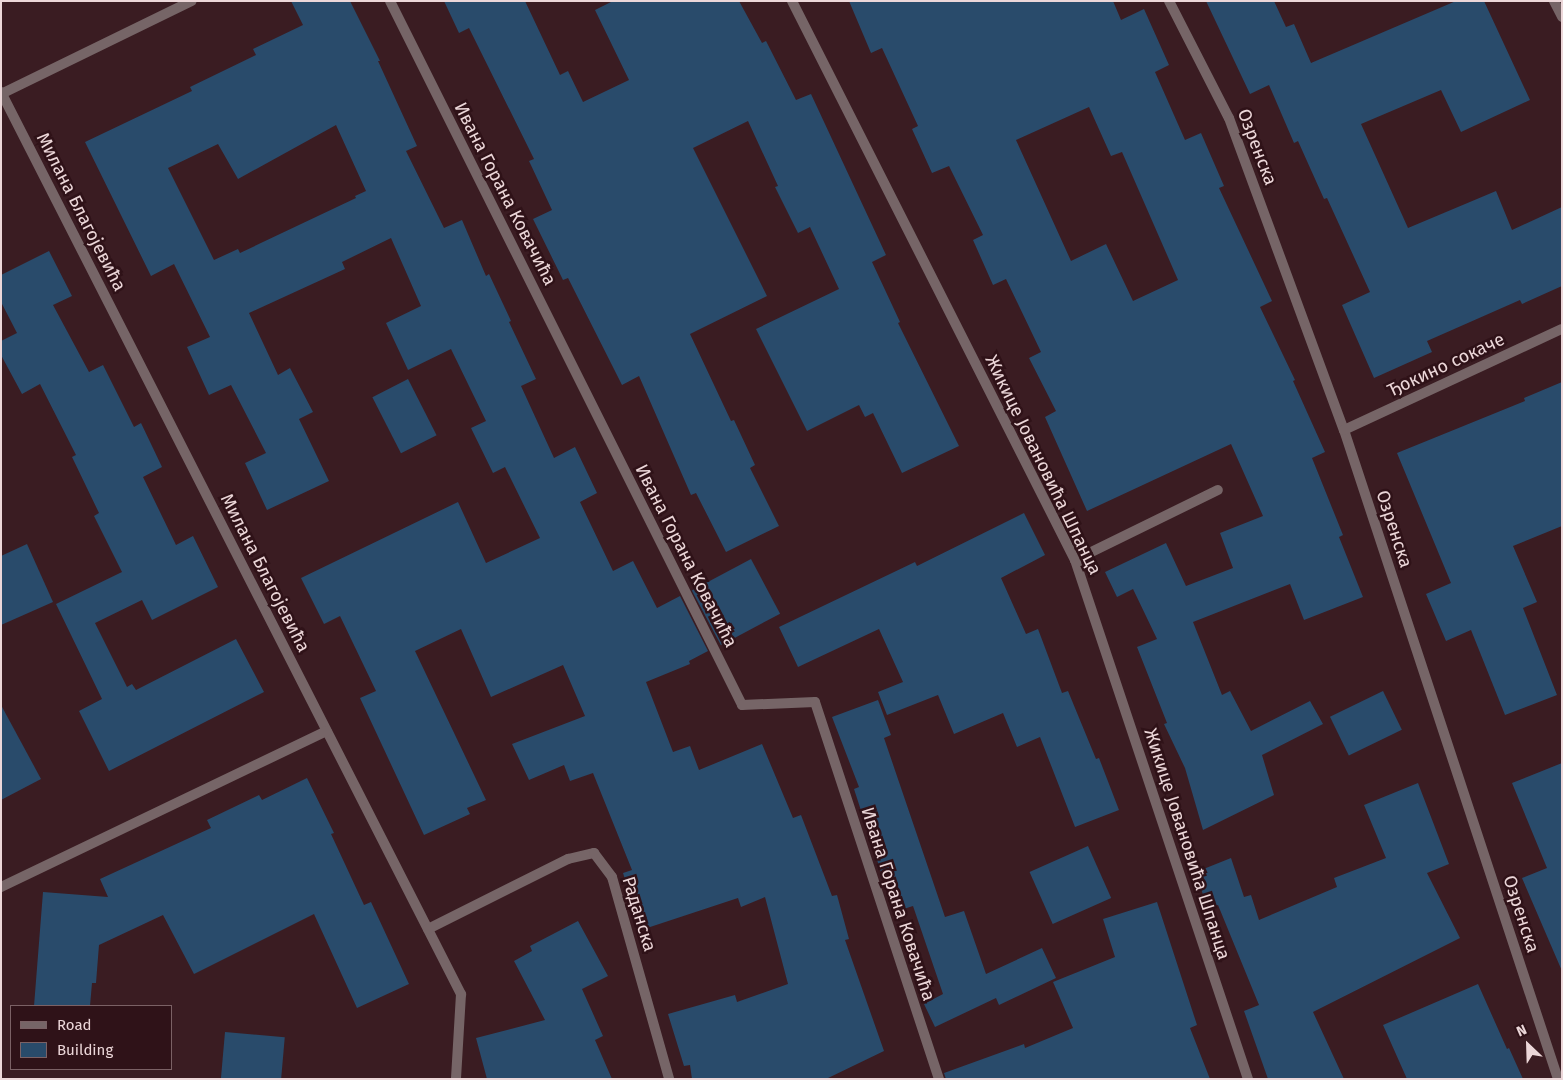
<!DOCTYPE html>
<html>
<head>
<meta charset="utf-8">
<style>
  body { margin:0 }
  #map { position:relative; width:1563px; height:1080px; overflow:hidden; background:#3a1c22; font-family:"Fira Sans",sans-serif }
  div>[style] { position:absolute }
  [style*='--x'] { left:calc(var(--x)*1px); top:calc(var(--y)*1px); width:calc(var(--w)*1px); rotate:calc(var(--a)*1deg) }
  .building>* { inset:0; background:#294b6b; transform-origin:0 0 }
  .service>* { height:10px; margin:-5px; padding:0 5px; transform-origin:5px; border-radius:5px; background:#766567 }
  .minor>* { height:10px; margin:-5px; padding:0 5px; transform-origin:5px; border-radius:5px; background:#766567 }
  span { translate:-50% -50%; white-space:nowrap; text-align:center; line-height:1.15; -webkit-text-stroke:5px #2f1218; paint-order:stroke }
  .street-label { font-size:18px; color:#ecd7d9 }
  .frame { position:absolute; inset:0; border:2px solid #ecd7d9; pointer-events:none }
  .legend { position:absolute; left:10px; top:1005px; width:162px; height:65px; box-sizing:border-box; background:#2f1218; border:1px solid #7b6165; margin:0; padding:6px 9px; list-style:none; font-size:15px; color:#ecd7d9 }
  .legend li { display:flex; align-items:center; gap:10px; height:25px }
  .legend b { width:25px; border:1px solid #7b6165 }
  .north { position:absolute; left:1503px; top:1020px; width:50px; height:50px; -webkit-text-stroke:4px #2f1218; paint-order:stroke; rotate:336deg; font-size:14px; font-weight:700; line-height:20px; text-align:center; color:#ecd7d9 }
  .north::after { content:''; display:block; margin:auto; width:18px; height:22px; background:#ecd7d9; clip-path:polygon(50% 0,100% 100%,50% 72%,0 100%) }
</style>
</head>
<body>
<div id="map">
  <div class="building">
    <i style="clip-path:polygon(evenodd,291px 1px,350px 1px,380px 61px,378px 61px,417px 146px,406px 151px,444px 228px,462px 220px,486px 276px,489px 274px,511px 321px,509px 322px,536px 379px,521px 386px,554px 458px,575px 447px,597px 493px,580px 502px,613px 571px,633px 561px,657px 608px,680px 596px,708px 651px,689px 661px,690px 664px,646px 682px,673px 752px,690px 746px,699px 770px,762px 744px,793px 818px,801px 815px,832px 896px,837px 895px,849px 939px,845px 940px,884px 1051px,826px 1079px,692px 1079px,690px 1065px,684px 1066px,668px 1014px,735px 995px,737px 1002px,788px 984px,765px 897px,741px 907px,738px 898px,641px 930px,623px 873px,632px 870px,593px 773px,570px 781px,564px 765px,529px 780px,512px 744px,585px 716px,563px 665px,491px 697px,461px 629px,415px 651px,486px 800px,467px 808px,470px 814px,424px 835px,360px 698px,376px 691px,340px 616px,324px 624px,301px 578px,458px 502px,486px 563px,540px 538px,505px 467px,493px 473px,471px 428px,486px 421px,451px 349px,408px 370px,386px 323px,421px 306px,391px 238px,342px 262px,345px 269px,249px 313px,278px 375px,290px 368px,313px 412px,299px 419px,329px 481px,267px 510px,245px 463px,266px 453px,231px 385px,209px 395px,187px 347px,210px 337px,174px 264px,151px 276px,85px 142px,192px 91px,190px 87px,256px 55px,253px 49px,303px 25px,291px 1px,336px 125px,366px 191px,355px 196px,356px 198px,240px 253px,238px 249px,214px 260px,168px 168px,218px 144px,238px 179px,336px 125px)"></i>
    <i style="clip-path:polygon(444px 1px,525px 1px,560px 75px,568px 71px,583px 102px,629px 80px,595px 10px,613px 1px,739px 1px,762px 43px,766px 41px,796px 100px,811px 94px,886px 255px,872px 262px,900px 322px,898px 323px,959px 446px,902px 473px,873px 413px,865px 417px,859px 405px,807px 431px,756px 329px,839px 289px,810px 227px,798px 233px,775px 187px,778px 186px,748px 121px,693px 148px,767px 296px,690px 334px,731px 421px,734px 420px,755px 465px,750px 468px,779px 526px,726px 552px,696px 493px,691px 495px,639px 376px,622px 385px,568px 278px,563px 280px,533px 219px,552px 210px,529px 161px,534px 159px,469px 28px,459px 33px)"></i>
    <i style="clip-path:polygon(evenodd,849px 1px,1113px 1px,1121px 20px,1144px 9px,1169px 65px,1155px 72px,1185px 140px,1201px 133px,1224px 186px,1219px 188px,1272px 301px,1260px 307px,1295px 380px,1293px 381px,1325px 452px,1312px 458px,1343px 535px,1339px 537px,1363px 597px,1304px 620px,1290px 584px,1193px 622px,1222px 695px,1230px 691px,1251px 731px,1310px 701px,1323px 724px,1262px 755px,1274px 795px,1203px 830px,1185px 768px,1164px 724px,1167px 723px,1137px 647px,1157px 639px,1133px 589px,1117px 597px,1105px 572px,1166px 543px,1186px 586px,1233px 568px,1220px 533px,1263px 516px,1231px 444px,1087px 511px,1045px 417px,1056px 411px,1029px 358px,1041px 352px,1006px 279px,993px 285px,973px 240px,983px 235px,949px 166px,932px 173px,912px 129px,918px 126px,882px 48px,871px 53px,849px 1px,1089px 107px,1111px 156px,1122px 152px,1178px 280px,1133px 301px,1106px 244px,1071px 261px,1016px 140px,1089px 107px)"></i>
    <i style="clip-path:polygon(1206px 1px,1274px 1px,1286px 27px,1294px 24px,1311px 63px,1456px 1px,1484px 1px,1530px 100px,1461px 132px,1441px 90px,1361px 124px,1408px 228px,1496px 191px,1512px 230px,1562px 207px,1562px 286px,1522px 304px,1520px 300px,1427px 341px,1432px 352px,1374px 378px,1342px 305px,1370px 292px,1327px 198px,1324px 199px,1298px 141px,1294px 143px,1269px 85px,1250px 94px)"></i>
    <i style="clip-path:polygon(49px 251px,72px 296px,53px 305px,89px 372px,103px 365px,134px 427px,141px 423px,162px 467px,143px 477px,176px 545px,193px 536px,218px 587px,152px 620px,142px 600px,95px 623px,127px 687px,132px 684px,136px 690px,236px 639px,264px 692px,109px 771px,79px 711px,102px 699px,56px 604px,122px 572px,94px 516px,99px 513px,72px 457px,76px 455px,40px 384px,22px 394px,1px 355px,1px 341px,17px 333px,1px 302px,1px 275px)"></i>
    <i style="left:408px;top:379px;width:63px;height:40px;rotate:63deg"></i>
    <i style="clip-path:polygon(1562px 382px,1562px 526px,1513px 546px,1537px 602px,1523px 608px,1557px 695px,1505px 715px,1471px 630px,1446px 641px,1426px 594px,1451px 583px,1397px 453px,1525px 401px,1524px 398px)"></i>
    <i style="clip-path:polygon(1024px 513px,1045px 555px,1001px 578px,1026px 634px,1038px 629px,1062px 693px,1068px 691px,1096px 759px,1099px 758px,1119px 810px,1075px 827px,1040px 737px,1017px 747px,1003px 713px,954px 734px,938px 695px,887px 715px,878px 692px,903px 682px,879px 629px,798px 667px,779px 627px,915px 562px,917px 566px)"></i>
    <i style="clip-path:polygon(27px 544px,53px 602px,1px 625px,1px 556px)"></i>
    <i style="left:751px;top:559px;width:62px;height:67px;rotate:62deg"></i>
    <i style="left:1383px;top:691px;width:43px;height:59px;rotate:64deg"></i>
    <i style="clip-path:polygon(878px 700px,891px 735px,884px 738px,945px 917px,964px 911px,986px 974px,1042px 948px,1056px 978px,999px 1005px,996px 998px,935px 1027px,924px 1004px,943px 994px,913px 906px,894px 912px,854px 789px,859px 787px,832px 717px)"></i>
    <i style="clip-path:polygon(1px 705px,41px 779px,1px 800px)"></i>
    <i style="clip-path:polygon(1562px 763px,1562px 971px,1522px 878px,1547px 868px,1512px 783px)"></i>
    <i style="clip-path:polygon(307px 778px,334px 833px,331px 834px,364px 905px,371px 902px,409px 984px,357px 1008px,314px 914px,194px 974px,163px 915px,99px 945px,96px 983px,92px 983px,90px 1006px,34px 1006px,43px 892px,108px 897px,100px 879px,211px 828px,207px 820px,259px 795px,262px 800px)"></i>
    <i style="clip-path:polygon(1418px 783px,1449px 864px,1427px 873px,1460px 938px,1313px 1012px,1344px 1079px,1268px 1079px,1244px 1011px,1259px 1005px,1218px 905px,1207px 908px,1196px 872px,1231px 858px,1244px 897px,1251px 895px,1259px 920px,1337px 887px,1334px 878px,1386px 858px,1364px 805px)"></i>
    <i style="left:1088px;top:846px;width:57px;height:64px;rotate:66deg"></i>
    <i style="clip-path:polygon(1157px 902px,1197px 1025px,1190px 1028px,1210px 1079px,946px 1079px,944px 1073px,1024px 1044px,1025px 1048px,1073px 1028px,1053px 982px,1115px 957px,1103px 919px)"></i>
    <i style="clip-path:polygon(578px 921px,608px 976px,582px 989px,603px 1036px,595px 1040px,612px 1079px,487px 1079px,476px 1038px,545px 1020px,514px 961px,532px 951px,530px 946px)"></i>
    <i style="clip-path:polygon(1478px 984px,1507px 1049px,1509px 1048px,1523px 1079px,1407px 1079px,1383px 1025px)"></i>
    <i style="left:225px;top:1032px;width:60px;height:47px;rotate:5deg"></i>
  </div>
  <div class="service">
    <i style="--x:1075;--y:560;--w:159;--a:-26.1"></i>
  </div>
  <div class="minor">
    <i style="--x:390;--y:1;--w:787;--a:63.43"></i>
    <i style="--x:742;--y:705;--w:73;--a:-2.4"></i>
    <i style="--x:815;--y:702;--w:397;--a:71.8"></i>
    <i style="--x:792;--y:1;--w:627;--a:63.15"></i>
    <i style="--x:1075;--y:560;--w:547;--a:71.57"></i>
    <i style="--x:1169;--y:1;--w:131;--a:62.9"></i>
    <i style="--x:1229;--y:118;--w:333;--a:69.8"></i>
    <i style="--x:1344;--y:430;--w:683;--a:71.75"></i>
    <i style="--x:1554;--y:1;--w:18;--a:63"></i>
    <i style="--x:1;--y:92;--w:1013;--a:62.98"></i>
    <i style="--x:461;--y:994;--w:85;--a:93.4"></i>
    <i style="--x:1;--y:94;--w:212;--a:-26"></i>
    <i style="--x:1344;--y:430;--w:240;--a:-24.9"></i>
    <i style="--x:1;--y:887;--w:361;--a:-25.6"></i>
    <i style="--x:428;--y:929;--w:157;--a:-26.6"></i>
    <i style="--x:568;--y:859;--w:27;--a:-13"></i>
    <i style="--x:594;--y:853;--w:30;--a:53"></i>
    <i style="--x:612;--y:877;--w:210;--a:74.2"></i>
  </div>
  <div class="street-label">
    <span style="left:1257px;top:147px;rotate:69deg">Озренска</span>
    <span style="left:505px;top:194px;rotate:63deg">Ивана Горана Ковачића</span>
    <span style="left:81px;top:212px;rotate:63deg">Милана Благојевића</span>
    <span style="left:1446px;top:365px;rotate:-25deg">Ђокино сокаче</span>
    <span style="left:1043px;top:465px;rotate:64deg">Жикице Јовановића Шпанца</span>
    <span style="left:1394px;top:529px;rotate:72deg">Озренска</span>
    <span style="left:686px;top:556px;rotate:63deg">Ивана Горана Ковачића</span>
    <span style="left:265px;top:573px;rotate:63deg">Милана Благојевића</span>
    <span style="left:1187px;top:844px;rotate:72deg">Жикице Јовановића Шпанца</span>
    <span style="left:898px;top:904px;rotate:72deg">Ивана Горана Ковачића</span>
    <span style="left:639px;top:914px;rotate:73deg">Раданска</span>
    <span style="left:1521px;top:914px;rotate:72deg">Озренска</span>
  </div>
  <div class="frame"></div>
  <ul class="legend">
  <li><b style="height:6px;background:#766567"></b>Road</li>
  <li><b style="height:14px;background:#294b6b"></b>Building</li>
  </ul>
  <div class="north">N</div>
</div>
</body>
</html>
